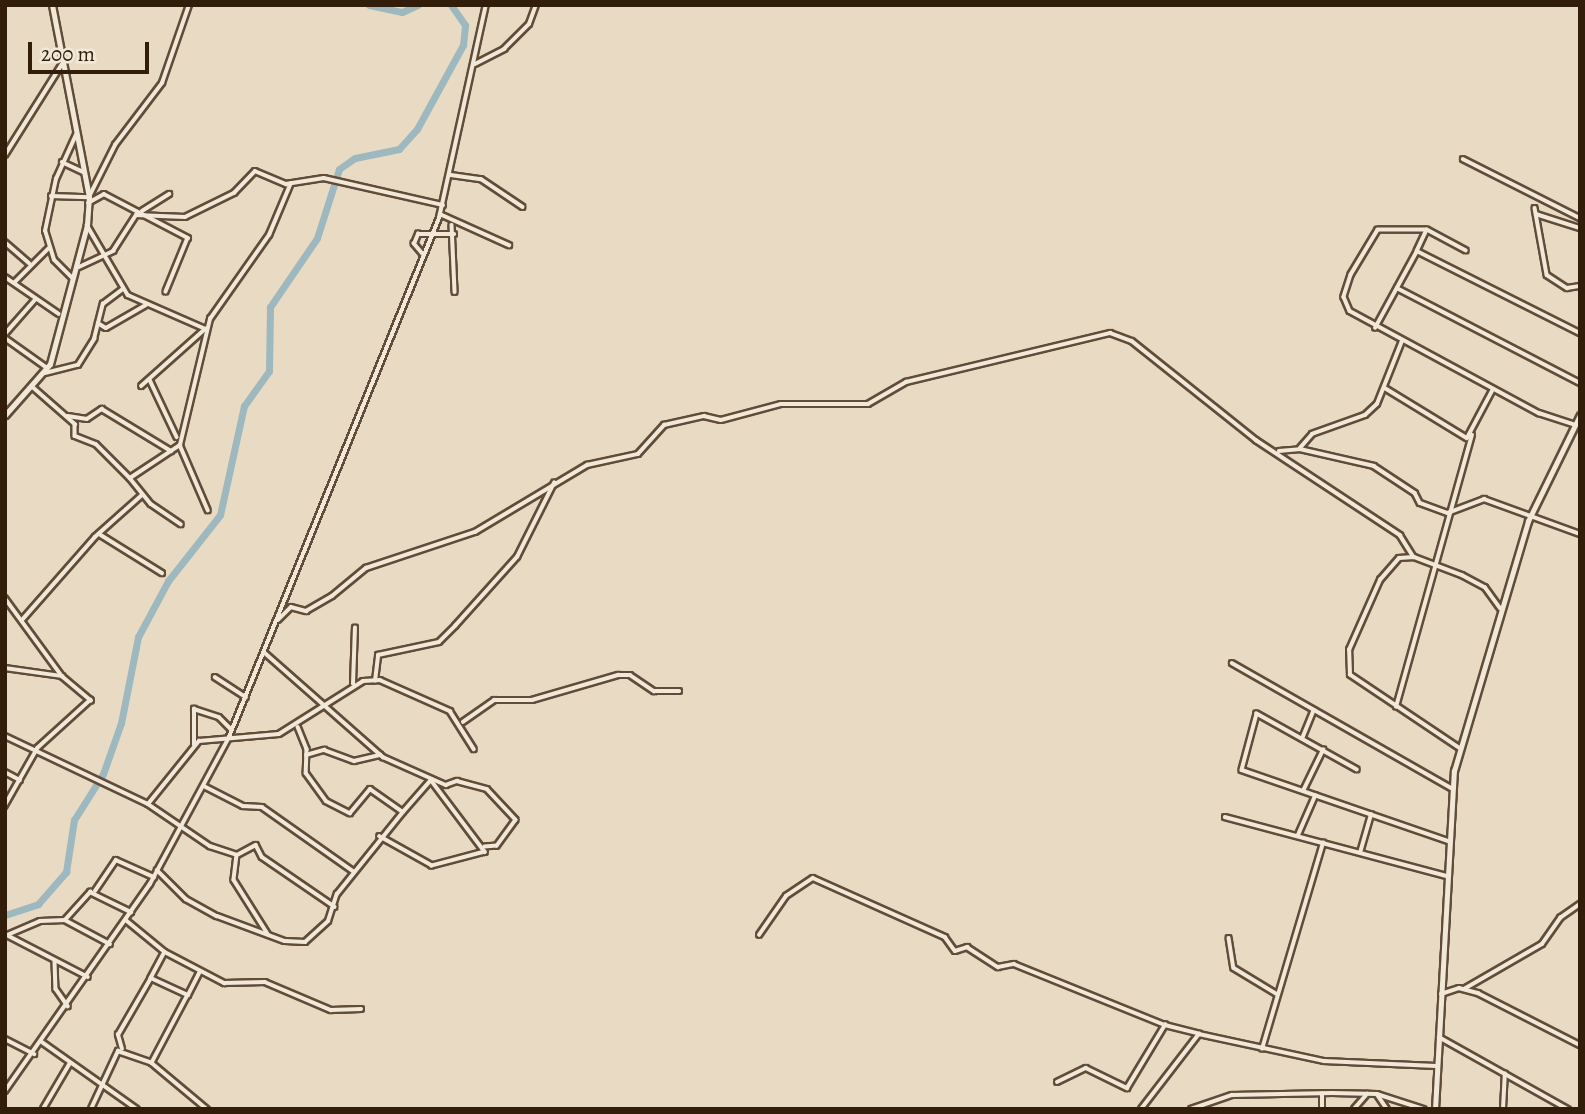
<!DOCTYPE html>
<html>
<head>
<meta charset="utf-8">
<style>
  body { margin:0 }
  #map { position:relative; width:1585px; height:1114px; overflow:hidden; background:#e9dbc3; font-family:Alegreya,serif }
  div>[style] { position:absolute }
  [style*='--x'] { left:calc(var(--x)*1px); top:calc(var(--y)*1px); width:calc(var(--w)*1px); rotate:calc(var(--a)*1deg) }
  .river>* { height:7px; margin:-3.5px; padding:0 3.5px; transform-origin:3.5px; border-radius:3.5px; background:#9eb8bf }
  .roads { filter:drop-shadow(2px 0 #604c39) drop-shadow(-2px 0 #604c39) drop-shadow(0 2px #604c39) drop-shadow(0 -2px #604c39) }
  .street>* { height:3.5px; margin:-1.75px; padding:0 1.75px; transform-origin:1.75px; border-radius:1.75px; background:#f1e8d8 }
  .secondary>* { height:5px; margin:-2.5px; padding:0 2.5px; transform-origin:2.5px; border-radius:2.5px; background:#f1e8d8 }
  span { translate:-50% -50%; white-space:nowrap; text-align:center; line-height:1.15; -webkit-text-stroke:5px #f1e8d8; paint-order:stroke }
  .frame { position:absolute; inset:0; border:7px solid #321d0b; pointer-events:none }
  .scale { position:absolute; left:28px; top:42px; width:121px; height:32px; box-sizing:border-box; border:4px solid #321d0b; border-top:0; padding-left:9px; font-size:21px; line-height:24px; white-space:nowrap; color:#321d0b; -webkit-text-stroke:5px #f1e8d8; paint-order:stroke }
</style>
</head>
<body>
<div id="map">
  <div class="river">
    <i style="--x:369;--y:5;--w:34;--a:12"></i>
    <i style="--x:402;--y:12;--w:17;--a:-24"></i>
    <i style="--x:5;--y:915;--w:35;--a:-18"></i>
    <i style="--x:38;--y:904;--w:43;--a:-48.8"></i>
    <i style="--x:66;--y:872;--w:53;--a:-81.3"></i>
    <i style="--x:74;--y:820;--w:54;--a:-57.8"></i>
    <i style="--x:103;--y:774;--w:54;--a:-70.6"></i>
    <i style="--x:121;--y:723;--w:88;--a:-78.8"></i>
    <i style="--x:138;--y:637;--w:64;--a:-61.8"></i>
    <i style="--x:168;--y:581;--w:84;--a:-51.8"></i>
    <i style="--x:220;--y:515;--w:112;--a:-77.6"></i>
    <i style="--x:244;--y:406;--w:43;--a:-54.5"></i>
    <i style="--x:269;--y:371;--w:64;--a:-89.1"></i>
    <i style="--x:270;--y:307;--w:83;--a:-55.7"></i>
    <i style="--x:317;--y:238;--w:72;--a:-72.3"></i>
    <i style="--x:339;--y:169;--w:19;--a:-35"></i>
    <i style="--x:355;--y:158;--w:45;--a:-11.6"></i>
    <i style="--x:399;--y:149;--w:27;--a:-48"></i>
    <i style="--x:417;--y:129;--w:96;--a:-61.3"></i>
    <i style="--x:463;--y:45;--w:20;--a:-84"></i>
    <i style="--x:465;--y:25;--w:24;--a:-125"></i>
  </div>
  <div class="roads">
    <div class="street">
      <i style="--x:475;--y:64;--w:33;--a:-27"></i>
      <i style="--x:504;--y:49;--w:35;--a:-45"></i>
      <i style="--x:529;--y:24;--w:20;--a:-70"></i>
      <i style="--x:5;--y:155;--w:107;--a:-57.9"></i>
      <i style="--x:1463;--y:159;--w:131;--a:26.8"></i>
      <i style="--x:62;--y:162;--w:23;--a:25"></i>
      <i style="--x:451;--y:175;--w:30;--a:8"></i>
      <i style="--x:481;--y:179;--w:50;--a:33.7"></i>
      <i style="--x:51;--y:196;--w:38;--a:2"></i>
      <i style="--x:89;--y:197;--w:58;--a:-63.4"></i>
      <i style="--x:115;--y:145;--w:78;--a:-52.8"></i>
      <i style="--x:162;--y:83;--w:83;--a:-70.9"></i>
      <i style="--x:88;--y:203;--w:18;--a:-29"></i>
      <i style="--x:104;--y:194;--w:95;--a:27.6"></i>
      <i style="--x:188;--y:238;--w:58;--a:112.2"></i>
      <i style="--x:1535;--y:208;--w:68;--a:79.8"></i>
      <i style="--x:1547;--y:275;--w:24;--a:33"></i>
      <i style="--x:1567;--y:288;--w:13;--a:-9"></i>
      <i style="--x:142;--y:211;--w:32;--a:-32"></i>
      <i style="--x:440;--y:214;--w:76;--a:24.2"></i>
      <i style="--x:1536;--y:214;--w:46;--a:17.7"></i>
      <i style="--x:87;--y:225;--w:81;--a:59.6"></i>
      <i style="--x:128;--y:295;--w:85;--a:23.6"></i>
      <i style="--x:206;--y:329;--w:86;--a:138.3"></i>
      <i style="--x:452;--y:225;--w:67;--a:87.4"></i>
      <i style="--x:1427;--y:230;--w:23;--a:115"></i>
      <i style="--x:1417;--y:251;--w:182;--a:26.7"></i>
      <i style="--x:5;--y:242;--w:32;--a:41"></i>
      <i style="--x:1466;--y:251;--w:44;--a:-151.7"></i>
      <i style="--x:1427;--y:230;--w:49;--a:180"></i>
      <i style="--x:1378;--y:230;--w:52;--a:121"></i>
      <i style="--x:1351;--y:275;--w:23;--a:108"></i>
      <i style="--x:1344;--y:297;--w:15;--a:67"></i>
      <i style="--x:1350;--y:311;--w:215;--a:28.4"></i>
      <i style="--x:1539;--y:413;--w:38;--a:18"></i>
      <i style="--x:424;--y:256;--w:16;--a:-130"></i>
      <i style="--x:414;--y:244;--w:11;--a:-68"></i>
      <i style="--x:418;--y:234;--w:36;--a:0"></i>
      <i style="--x:79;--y:267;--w:38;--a:-25"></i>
      <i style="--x:113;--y:251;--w:43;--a:-57.4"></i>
      <i style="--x:136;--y:215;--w:49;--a:2.3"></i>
      <i style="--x:185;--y:217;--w:55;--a:-26.1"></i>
      <i style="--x:234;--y:193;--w:30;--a:-46"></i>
      <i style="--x:255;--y:171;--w:34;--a:23"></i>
      <i style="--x:286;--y:184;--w:38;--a:-9"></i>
      <i style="--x:324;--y:178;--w:122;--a:12.8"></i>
      <i style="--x:5;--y:277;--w:65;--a:34.4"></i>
      <i style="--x:72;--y:278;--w:25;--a:-135"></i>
      <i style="--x:54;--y:260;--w:30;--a:-107"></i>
      <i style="--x:45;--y:231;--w:53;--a:-78.1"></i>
      <i style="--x:56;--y:179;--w:48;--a:-65.6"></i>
      <i style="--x:14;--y:283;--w:49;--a:-45"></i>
      <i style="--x:1397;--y:288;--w:206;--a:27.4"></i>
      <i style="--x:98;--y:323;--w:9;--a:32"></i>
      <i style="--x:106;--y:328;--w:46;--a:-29.9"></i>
      <i style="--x:1375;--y:328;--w:88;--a:-61.4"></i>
      <i style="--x:5;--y:334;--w:45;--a:-48.6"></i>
      <i style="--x:5;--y:338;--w:50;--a:35.3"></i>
      <i style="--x:45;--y:373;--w:34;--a:-14"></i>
      <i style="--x:78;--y:365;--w:31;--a:-58"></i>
      <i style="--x:94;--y:339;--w:36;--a:-76"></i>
      <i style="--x:103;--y:304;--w:25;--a:-37"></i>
      <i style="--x:150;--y:380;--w:63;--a:64.7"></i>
      <i style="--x:34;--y:388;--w:55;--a:41.3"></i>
      <i style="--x:75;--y:424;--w:12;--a:90"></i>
      <i style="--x:75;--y:436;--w:22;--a:21"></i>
      <i style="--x:96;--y:444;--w:48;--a:45"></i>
      <i style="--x:130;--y:478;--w:60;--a:-33.4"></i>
      <i style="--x:180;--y:445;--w:130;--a:-76.6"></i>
      <i style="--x:210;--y:319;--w:103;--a:-54.9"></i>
      <i style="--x:269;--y:235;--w:56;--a:-67.1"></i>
      <i style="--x:1385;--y:388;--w:96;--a:31.4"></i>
      <i style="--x:1467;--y:438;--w:55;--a:-62"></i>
      <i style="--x:68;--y:416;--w:19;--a:9"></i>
      <i style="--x:87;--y:419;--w:18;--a:-34"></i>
      <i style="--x:102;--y:409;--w:81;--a:31.3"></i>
      <i style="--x:180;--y:445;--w:71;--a:66.7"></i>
      <i style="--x:1300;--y:448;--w:18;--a:-49"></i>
      <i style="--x:1312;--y:434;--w:56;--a:-19.7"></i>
      <i style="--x:1365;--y:415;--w:16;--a:-43"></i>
      <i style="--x:1377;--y:404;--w:68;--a:-68.4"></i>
      <i style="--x:1279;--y:451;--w:21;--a:-5"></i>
      <i style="--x:1300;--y:449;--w:76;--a:12.9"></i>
      <i style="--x:1374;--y:466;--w:49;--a:33.4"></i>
      <i style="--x:1415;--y:493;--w:11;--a:63"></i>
      <i style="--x:1420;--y:503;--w:30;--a:20"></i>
      <i style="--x:1448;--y:513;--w:39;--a:-21"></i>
      <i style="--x:1484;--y:499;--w:102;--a:20"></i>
      <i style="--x:130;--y:478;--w:33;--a:51"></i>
      <i style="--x:151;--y:504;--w:36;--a:34"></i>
      <i style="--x:101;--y:535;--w:72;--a:31.9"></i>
      <i style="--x:5;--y:598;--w:97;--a:53.8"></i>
      <i style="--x:62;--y:676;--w:38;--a:40"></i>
      <i style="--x:91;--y:700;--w:72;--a:137.8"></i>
      <i style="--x:38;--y:748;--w:67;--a:119.6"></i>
      <i style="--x:23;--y:619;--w:109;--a:-48.7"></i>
      <i style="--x:95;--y:537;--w:63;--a:-41.8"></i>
      <i style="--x:278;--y:620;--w:18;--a:-45"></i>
      <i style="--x:291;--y:607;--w:16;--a:15"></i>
      <i style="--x:306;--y:611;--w:30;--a:-30"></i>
      <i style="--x:332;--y:596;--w:44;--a:-39.5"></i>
      <i style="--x:366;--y:568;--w:115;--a:-18.3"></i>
      <i style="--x:475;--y:532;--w:131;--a:-30.9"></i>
      <i style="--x:587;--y:465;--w:52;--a:-12.2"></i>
      <i style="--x:638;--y:454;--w:39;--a:-48"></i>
      <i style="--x:664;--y:425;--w:41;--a:-12.7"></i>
      <i style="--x:704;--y:416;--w:17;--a:13"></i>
      <i style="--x:721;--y:420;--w:62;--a:-14.9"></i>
      <i style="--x:781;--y:404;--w:87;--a:0"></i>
      <i style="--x:868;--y:404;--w:44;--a:-30.1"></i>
      <i style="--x:906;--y:382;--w:210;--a:-13.5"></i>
      <i style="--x:1110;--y:333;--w:23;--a:20"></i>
      <i style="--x:1132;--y:341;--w:159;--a:38.6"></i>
      <i style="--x:1256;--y:440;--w:173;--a:33.4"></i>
      <i style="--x:1400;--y:535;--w:26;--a:58"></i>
      <i style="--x:264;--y:652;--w:159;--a:41.4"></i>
      <i style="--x:383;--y:757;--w:69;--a:24"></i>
      <i style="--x:446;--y:785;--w:12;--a:-20"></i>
      <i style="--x:457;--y:781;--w:31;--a:15"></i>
      <i style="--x:487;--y:789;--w:42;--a:46.9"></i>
      <i style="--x:516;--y:820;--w:32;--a:126"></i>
      <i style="--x:497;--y:846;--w:12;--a:175"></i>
      <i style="--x:1232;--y:663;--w:252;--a:29.7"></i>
      <i style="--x:5;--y:668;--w:58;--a:8"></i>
      <i style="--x:215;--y:677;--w:37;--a:33"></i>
      <i style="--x:375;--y:681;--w:26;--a:-83"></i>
      <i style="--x:378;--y:655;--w:62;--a:-12"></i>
      <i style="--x:439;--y:642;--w:23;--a:-45"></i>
      <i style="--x:455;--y:626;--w:93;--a:-48.1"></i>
      <i style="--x:517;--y:557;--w:83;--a:-63.4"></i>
      <i style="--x:353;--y:684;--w:56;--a:-88"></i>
      <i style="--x:1396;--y:707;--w:282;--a:-74.4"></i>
      <i style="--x:463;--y:722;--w:38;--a:-35"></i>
      <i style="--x:494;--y:700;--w:38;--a:0"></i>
      <i style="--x:532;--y:700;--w:90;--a:-16.2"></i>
      <i style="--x:618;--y:675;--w:12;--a:0"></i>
      <i style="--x:630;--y:675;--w:29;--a:34"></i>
      <i style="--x:654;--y:691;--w:25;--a:0"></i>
      <i style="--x:298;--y:727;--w:24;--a:68"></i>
      <i style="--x:307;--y:749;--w:24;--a:92"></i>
      <i style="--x:306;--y:773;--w:34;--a:54"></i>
      <i style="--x:326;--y:801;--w:27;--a:27"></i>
      <i style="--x:350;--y:813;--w:31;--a:-50"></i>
      <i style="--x:370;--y:789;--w:40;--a:34.9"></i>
      <i style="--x:403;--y:812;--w:43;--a:-48.8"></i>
      <i style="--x:431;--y:780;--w:90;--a:53.1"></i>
      <i style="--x:485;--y:852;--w:55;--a:165.2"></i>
      <i style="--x:432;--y:866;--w:60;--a:-150.9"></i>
      <i style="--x:5;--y:736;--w:158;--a:25.4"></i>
      <i style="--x:148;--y:804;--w:75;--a:34.1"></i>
      <i style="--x:210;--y:846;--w:28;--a:18"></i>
      <i style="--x:237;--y:855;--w:21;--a:-28"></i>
      <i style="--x:256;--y:845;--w:13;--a:63"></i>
      <i style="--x:262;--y:857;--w:88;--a:34.4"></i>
      <i style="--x:1302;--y:739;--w:31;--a:-68"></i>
      <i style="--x:194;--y:745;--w:36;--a:-90"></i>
      <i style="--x:194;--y:709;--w:26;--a:18"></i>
      <i style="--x:219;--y:717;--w:18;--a:45"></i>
      <i style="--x:1459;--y:748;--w:131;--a:-146.2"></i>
      <i style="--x:1350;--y:675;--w:25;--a:-92"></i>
      <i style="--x:1349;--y:650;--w:77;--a:-66.1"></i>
      <i style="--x:1380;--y:580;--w:29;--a:-49"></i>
      <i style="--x:1399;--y:558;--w:15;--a:-4"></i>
      <i style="--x:1414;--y:557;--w:51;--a:20.6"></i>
      <i style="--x:1462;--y:575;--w:26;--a:28"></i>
      <i style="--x:1485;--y:587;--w:26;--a:54"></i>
      <i style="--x:306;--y:755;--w:19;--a:-16"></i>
      <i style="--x:324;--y:750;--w:32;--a:20"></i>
      <i style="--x:354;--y:761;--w:27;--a:-13"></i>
      <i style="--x:1357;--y:770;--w:115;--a:-150.8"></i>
      <i style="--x:1257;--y:714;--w:58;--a:105"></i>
      <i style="--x:1242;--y:770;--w:218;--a:19"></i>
      <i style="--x:5;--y:772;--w:17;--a:28"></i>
      <i style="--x:204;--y:786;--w:44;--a:27.1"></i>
      <i style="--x:243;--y:806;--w:19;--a:3"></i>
      <i style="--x:262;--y:807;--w:111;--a:35.1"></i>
      <i style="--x:1303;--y:791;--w:46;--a:-64"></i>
      <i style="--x:148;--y:804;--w:81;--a:-51"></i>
      <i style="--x:199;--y:741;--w:80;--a:-5"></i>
      <i style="--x:279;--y:734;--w:99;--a:-32.2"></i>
      <i style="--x:363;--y:681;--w:17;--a:-3"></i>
      <i style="--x:380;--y:680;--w:77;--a:23.9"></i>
      <i style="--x:450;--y:711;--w:45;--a:57.7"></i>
      <i style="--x:1225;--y:817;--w:230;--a:14.9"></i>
      <i style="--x:1298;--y:835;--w:43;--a:-66.4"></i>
      <i style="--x:1360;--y:853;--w:40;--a:-74"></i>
      <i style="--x:237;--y:855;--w:25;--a:97"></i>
      <i style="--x:234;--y:880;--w:64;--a:57.8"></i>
      <i style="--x:157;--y:870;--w:41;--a:45"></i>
      <i style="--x:186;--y:899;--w:35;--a:29"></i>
      <i style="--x:217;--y:916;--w:72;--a:20.2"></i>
      <i style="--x:285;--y:941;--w:20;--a:3"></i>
      <i style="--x:305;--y:942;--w:31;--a:-42"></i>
      <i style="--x:328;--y:921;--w:28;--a:-72"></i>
      <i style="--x:337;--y:894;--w:105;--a:-51.2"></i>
      <i style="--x:95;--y:891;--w:37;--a:-56"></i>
      <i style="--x:116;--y:860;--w:42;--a:24.1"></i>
      <i style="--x:65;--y:920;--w:51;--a:28.1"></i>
      <i style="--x:126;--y:920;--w:50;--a:39.4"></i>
      <i style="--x:165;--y:952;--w:30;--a:118"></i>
      <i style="--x:151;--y:978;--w:41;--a:24.7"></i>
      <i style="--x:188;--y:995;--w:77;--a:117.9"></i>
      <i style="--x:152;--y:1063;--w:72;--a:39.9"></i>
      <i style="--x:7;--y:935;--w:91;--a:27.4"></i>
      <i style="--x:759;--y:935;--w:47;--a:-55.3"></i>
      <i style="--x:786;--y:896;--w:32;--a:-34"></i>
      <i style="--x:813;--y:878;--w:145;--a:24.1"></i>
      <i style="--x:945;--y:937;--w:17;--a:54"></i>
      <i style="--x:955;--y:951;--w:13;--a:-18"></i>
      <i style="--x:967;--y:947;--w:37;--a:33"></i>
      <i style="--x:998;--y:967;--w:16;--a:-11"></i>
      <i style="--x:1014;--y:964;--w:163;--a:22"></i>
      <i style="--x:5;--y:936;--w:38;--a:-23"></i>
      <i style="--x:40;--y:921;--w:25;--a:-2"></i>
      <i style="--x:65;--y:920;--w:38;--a:-48"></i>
      <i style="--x:90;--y:892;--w:46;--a:26"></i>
      <i style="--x:1229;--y:938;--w:30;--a:81"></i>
      <i style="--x:1234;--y:968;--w:50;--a:31.2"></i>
      <i style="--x:165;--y:952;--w:67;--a:27.7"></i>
      <i style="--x:224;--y:983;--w:41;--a:-1.4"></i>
      <i style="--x:265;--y:982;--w:72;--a:23"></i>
      <i style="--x:331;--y:1010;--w:30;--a:-2"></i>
      <i style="--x:55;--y:962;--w:27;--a:88"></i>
      <i style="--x:56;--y:989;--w:21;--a:55"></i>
      <i style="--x:1464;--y:989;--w:90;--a:-30"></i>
      <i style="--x:1542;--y:944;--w:32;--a:-55"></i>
      <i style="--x:1560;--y:918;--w:24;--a:-35"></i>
      <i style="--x:1441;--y:994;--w:19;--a:-18"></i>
      <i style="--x:1459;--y:988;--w:20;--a:15"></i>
      <i style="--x:1478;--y:993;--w:114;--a:27"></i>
      <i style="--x:188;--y:995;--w:25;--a:-63"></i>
      <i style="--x:1439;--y:1037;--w:148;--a:29.2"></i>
      <i style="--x:5;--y:1039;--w:33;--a:27"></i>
      <i style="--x:42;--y:1042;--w:116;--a:35.2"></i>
      <i style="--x:122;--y:1049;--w:15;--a:-106"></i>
      <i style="--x:118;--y:1035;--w:66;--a:-59.9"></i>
      <i style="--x:1262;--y:1049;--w:215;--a:-73.5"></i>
      <i style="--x:1057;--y:1082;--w:32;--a:-26"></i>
      <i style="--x:1086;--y:1068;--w:46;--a:26"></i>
      <i style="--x:1127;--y:1088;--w:74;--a:-58.9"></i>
      <i style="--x:1165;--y:1025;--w:33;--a:14"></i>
      <i style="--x:5;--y:1091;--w:253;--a:-55"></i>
      <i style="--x:150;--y:884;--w:167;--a:-61.7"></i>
      <i style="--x:229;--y:737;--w:560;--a:-67.97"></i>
      <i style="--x:439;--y:218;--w:218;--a:-77.6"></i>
      <i style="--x:1377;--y:1094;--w:49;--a:17.7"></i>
      <i style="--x:43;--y:1109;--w:53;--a:-59.6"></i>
      <i style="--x:91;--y:1109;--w:64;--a:-65"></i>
      <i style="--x:118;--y:1051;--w:36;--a:19"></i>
      <i style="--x:1141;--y:1109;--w:95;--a:-52.3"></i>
      <i style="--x:1199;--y:1034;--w:128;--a:12.2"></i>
      <i style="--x:1324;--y:1061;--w:112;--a:2.6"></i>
      <i style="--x:1191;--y:1109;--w:43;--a:-18.9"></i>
      <i style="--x:1232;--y:1095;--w:100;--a:-1.1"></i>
      <i style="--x:1332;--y:1093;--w:45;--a:1.3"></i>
      <i style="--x:1377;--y:1094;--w:18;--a:56"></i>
      <i style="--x:1322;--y:1109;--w:15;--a:-90"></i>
      <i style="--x:1354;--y:1109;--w:20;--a:-49"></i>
      <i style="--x:1503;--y:1109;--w:35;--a:-87"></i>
    </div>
    <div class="secondary">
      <i style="--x:5;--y:415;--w:68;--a:-48.6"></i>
      <i style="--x:50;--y:364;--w:144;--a:-75.1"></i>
      <i style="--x:87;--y:225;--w:28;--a:-86"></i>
      <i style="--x:89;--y:197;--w:196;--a:-100.9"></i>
      <i style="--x:1435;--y:1109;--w:339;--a:-86.8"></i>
      <i style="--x:1454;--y:771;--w:261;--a:-73.5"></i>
      <i style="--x:1528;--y:521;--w:118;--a:-63.9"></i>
    </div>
  </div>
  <div class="frame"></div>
  <div class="scale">200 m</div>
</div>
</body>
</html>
